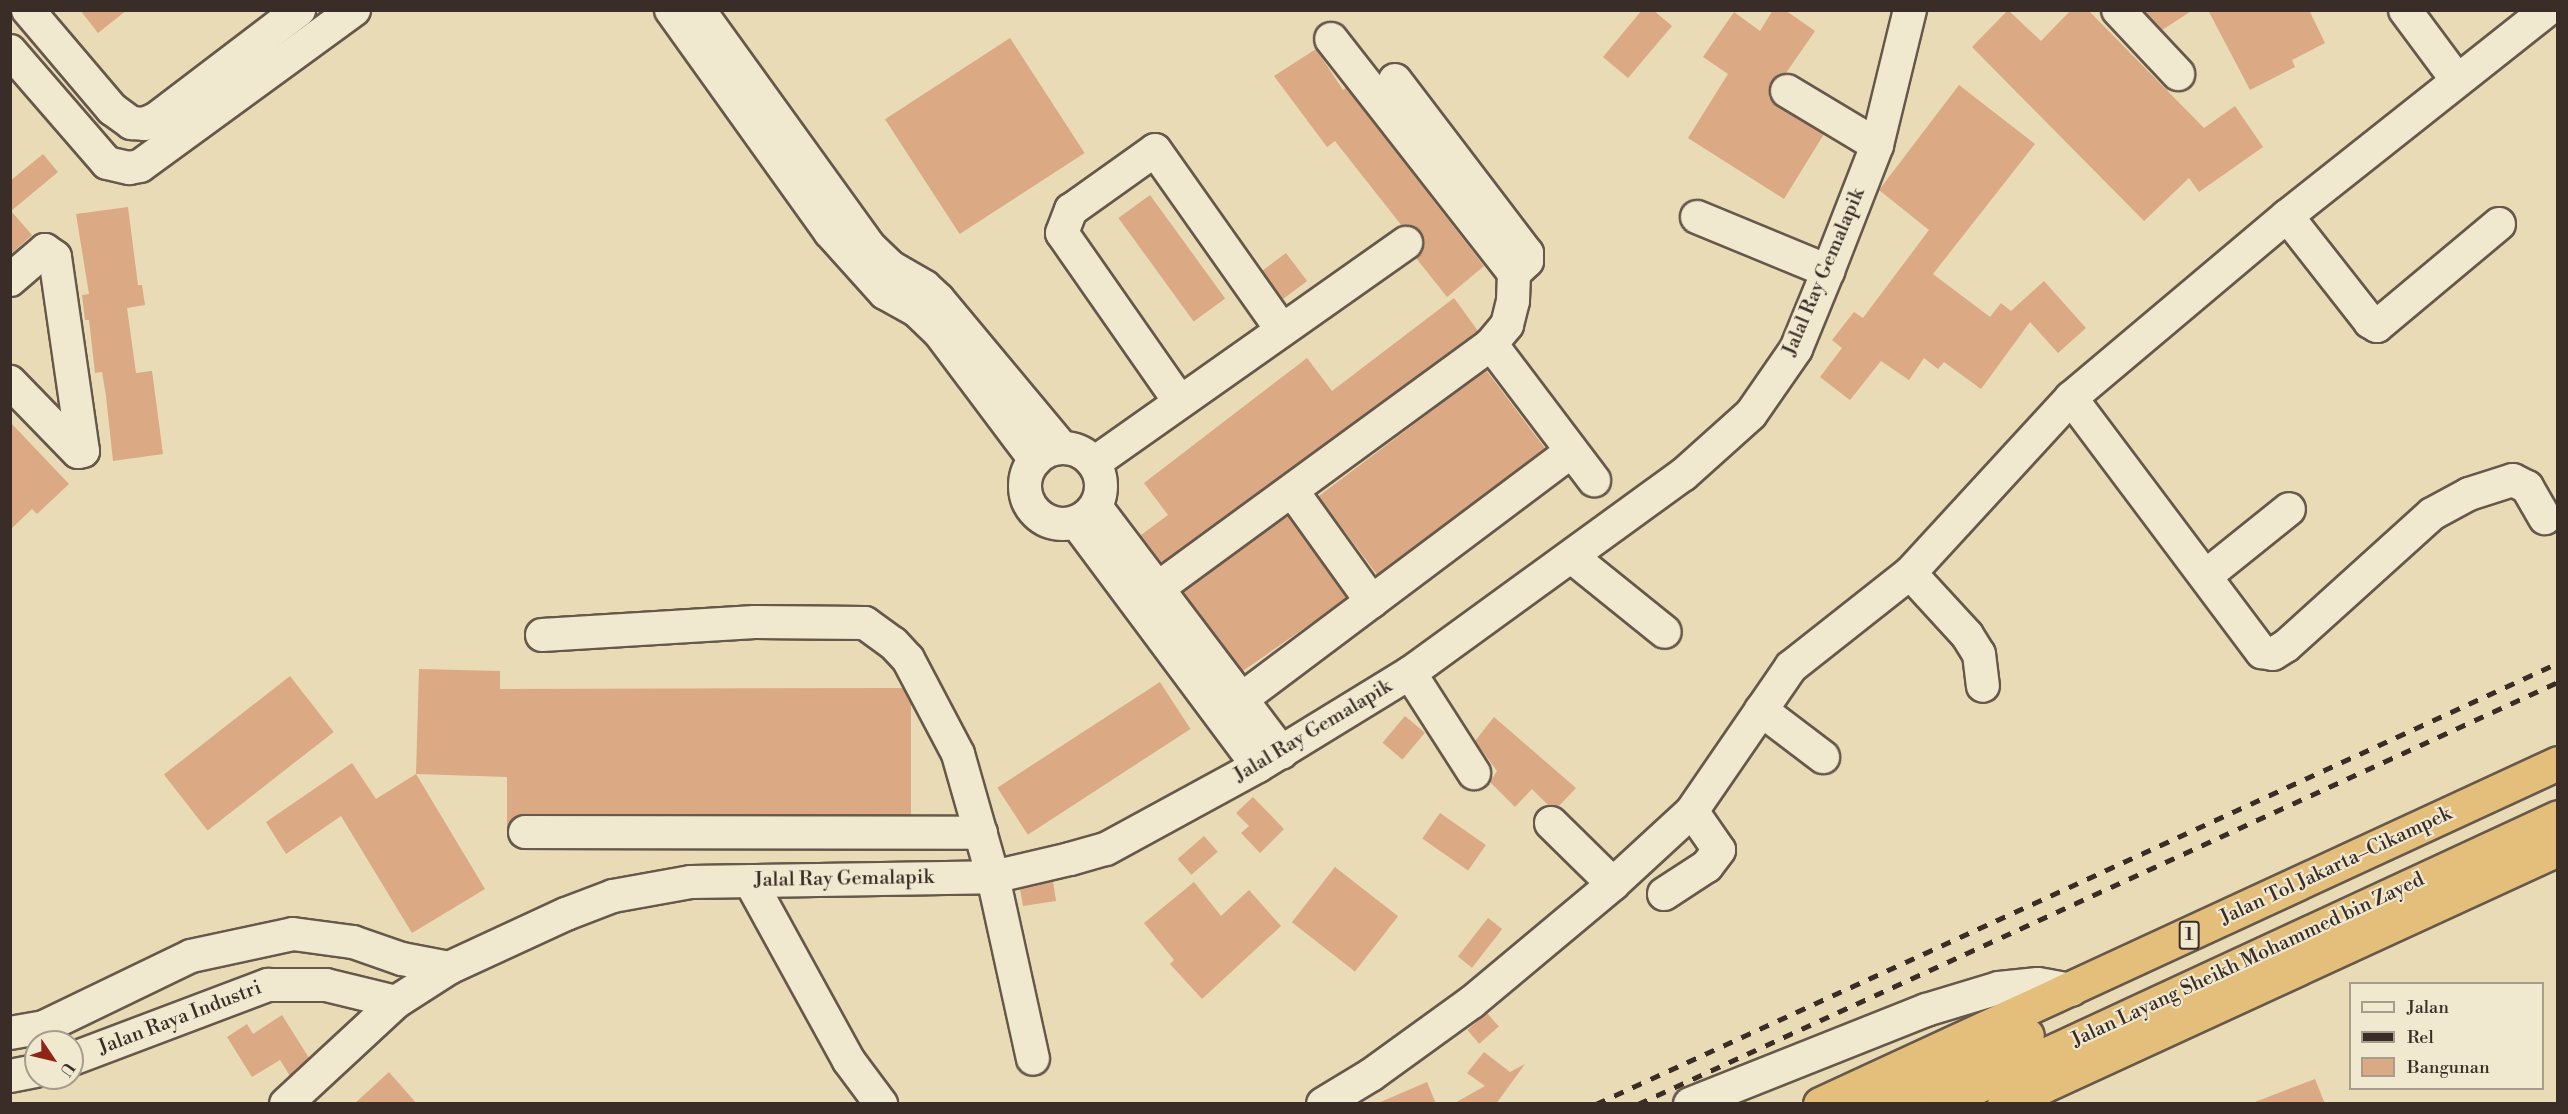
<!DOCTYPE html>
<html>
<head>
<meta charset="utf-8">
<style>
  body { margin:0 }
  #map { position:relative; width:2568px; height:1114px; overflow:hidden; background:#e9dbb6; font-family:"Libre Bodoni",serif }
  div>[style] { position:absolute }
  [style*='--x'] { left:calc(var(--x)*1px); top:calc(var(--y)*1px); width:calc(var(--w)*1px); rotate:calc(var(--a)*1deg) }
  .building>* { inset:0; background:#dba983; transform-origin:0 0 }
  .roads { filter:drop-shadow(2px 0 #66584a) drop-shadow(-2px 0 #66584a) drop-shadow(0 2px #66584a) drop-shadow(0 -2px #66584a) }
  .minor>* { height:32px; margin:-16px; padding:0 16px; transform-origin:16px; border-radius:16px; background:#f1e8d0 }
  .minor>.ring { margin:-16px; padding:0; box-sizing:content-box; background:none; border:32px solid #f1e8d0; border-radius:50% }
  .highway>* { height:33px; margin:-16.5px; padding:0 16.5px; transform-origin:16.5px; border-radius:16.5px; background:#e4be7b }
  .rail>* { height:4.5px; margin-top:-2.25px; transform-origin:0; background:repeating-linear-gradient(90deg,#3a2c26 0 10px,transparent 0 20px) }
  span { translate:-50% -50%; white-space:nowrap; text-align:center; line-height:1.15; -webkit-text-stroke:4.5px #f1e8d0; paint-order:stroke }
  .shield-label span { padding:2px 4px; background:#f1e8d0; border:2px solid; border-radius:4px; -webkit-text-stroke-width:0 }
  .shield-label { font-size:18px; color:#3a2c26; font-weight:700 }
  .street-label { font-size:20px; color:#3a2c26 }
  .frame { position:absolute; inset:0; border:12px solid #3a2c26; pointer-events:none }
  .legend { position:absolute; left:2349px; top:982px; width:195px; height:108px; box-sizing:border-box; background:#f1e8d0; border:2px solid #a89d8c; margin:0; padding:8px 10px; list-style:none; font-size:18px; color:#3a2c26 }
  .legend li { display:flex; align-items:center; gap:12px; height:30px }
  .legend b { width:30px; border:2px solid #a89d8c }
  .north { position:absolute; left:24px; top:1030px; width:60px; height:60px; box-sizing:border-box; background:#f1e8d0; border:2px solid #a89d8c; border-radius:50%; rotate:125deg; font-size:16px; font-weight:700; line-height:24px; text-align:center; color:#3a2c26 }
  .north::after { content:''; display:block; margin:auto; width:21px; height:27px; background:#8f2418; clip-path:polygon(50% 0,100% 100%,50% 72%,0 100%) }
</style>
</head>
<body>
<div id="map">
  <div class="building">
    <i style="clip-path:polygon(80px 10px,127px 10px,98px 33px)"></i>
    <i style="clip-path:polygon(1642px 10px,1653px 10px,1672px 26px,1628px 78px,1603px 57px)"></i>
    <i style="clip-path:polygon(1773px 10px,1785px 10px,1815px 31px,1786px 73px,1772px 81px,1769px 98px,1824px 134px,1784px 199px,1688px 138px,1728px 74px,1703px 57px,1734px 12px,1760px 31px)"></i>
    <i style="clip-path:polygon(2008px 10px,2041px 41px,2071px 10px,2088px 10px,2204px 128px,2235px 106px,2263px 147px,2199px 192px,2189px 178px,2144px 221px,1972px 47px)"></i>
    <i style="clip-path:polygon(2143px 10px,2193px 10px,2162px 30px)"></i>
    <i style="clip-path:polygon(2208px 10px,2309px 10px,2325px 43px,2292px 60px,2295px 67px,2250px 90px)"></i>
    <i style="left:1010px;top:38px;width:137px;height:149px;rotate:57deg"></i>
    <i style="clip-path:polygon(1316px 49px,1343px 90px,1346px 88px,1484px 266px,1447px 297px,1416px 258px,1423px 250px,1420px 232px,1402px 226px,1335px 141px,1327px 147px,1274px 76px)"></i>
    <i style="clip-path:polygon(1959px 85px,2035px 144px,1933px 274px,1990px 317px,2001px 303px,2011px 311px,2044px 281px,2086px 328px,2058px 353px,2030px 322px,1981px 389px,1944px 362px,1938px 369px,1924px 358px,1909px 380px,1881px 361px,1850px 400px,1820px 377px,1842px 348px,1832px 340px,1854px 312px,1863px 318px,1929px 230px,1879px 190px)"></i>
    <i style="clip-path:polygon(43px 154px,58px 172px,11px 211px,32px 235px,10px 255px,10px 181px)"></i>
    <i style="left:1150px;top:195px;width:128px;height:39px;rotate:54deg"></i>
    <i style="clip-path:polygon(128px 207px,138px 285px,142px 285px,145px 305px,127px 308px,136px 373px,152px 371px,163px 454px,113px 461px,106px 396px,102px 372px,95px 373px,89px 320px,85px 320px,82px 295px,89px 294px,76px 214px)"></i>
    <i style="left:1286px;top:253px;width:35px;height:30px;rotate:53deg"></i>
    <i style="clip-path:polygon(1454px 298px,1478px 331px,1162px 563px,1141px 535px,1168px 515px,1144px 483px,1307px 358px,1332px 391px)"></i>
    <i style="left:1486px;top:370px;width:99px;height:210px;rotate:53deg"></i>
    <i style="clip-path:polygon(10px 422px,69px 484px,37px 514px,32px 509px,10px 530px)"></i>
    <i style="left:1288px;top:515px;width:102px;height:130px;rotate:55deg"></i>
    <i style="clip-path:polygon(419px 669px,500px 671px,500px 689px,903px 688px,911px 704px,911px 815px,525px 814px,516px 817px,507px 829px,507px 777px,416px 774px)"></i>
    <i style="left:290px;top:676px;width:71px;height:160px;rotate:52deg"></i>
    <i style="left:1160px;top:682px;width:56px;height:194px;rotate:57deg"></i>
    <i style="left:1405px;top:716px;width:26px;height:35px;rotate:40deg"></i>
    <i style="clip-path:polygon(1494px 717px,1576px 788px,1558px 807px,1549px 806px,1532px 789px,1515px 807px,1490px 782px,1497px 771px,1475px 741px)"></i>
    <i style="clip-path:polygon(352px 763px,376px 799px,416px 774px,485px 889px,412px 933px,341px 816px,286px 854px,266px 822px)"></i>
    <i style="clip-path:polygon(1253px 797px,1284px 829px,1260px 853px,1241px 833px,1249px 826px,1236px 813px)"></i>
    <i style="left:1440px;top:813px;width:56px;height:31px;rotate:35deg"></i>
    <i style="left:1204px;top:836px;width:21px;height:35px;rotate:49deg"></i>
    <i style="left:1335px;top:867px;width:80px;height:70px;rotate:38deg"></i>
    <i style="clip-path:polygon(1053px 881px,1056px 901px,1023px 906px,1020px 889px)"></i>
    <i style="clip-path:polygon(1194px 882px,1221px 916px,1249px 890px,1281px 926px,1202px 999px,1170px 964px,1174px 960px,1144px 923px)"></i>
    <i style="left:1488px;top:918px;width:18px;height:49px;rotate:38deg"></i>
    <i style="left:1487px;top:1013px;width:18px;height:26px;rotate:49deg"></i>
    <i style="clip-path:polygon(282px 1015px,309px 1058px,290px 1076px,280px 1060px,252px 1077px,227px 1037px,247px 1024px,253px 1034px)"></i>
    <i style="clip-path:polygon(1484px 1052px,1510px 1072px,1525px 1064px,1496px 1104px,1453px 1104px,1485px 1086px,1467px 1073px)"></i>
    <i style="clip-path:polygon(389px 1072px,417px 1104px,354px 1104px)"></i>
    <i style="clip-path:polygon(2315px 1079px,2325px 1104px,2255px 1104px,2255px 1102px)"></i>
    <i style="clip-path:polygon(1427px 1082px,1436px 1104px,1376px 1104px)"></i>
  </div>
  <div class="roads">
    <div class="minor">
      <i style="--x:28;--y:10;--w:130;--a:49.7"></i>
      <i style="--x:112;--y:109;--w:24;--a:36"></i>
      <i style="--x:131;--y:123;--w:13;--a:4"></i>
      <i style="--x:144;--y:124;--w:13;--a:-23"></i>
      <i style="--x:156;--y:119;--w:180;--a:-37.3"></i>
      <i style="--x:671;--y:10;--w:273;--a:54.4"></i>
      <i style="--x:830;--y:232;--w:82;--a:48"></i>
      <i style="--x:885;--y:293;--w:37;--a:29"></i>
      <i style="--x:917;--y:311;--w:30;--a:44"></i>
      <i style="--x:939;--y:332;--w:160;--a:53.1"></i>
      <i style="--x:699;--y:10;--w:291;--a:54.2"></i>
      <i style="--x:869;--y:246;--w:30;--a:44"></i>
      <i style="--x:891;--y:267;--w:39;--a:30"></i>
      <i style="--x:925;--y:287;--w:18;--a:43"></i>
      <i style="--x:938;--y:299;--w:194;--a:50.2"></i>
      <i style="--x:2118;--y:10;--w:88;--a:46.8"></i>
      <i style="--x:2405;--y:10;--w:87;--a:53.4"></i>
      <i style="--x:10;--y:51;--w:148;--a:49.1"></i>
      <i style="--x:107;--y:163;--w:23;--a:13"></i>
      <i style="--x:129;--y:168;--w:11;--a:-10"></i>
      <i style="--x:140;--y:166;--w:265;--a:-36.1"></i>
      <i style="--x:1395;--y:80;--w:218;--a:52.7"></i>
      <i style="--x:1527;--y:253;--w:8;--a:90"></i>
      <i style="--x:1527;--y:261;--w:18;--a:137"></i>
      <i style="--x:1787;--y:91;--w:105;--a:31"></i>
      <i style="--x:2287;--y:216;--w:135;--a:51.9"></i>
      <i style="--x:2370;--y:322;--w:8;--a:30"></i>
      <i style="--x:2377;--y:326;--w:159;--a:-39.9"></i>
      <i style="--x:1697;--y:217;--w:142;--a:22.4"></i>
      <i style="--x:10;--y:280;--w:46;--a:-40.6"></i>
      <i style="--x:45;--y:250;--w:12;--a:35"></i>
      <i style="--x:55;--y:257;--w:196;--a:81.8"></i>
      <i style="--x:83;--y:451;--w:5;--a:169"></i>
      <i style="--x:78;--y:452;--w:98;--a:-134.2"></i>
      <i style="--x:1491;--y:344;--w:171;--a:52.9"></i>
      <i style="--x:2071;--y:398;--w:318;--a:53.1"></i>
      <i style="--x:2262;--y:652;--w:11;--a:10"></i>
      <i style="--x:2273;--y:654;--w:15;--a:-32"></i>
      <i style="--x:2286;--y:646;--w:197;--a:-42.1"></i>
      <i style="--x:2432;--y:514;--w:42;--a:-28.4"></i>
      <i style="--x:2469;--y:494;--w:46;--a:-17.7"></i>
      <i style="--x:2513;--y:480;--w:16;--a:27"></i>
      <i style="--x:2527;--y:487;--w:36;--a:60"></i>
      <i style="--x:1180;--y:402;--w:206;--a:-124.9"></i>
      <i style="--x:1062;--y:233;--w:25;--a:-69"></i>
      <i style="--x:1071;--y:210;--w:103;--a:-35.5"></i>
      <i style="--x:1155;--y:150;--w:220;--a:54.8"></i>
      <i class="ring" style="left:1025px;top:448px;width:44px;height:44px"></i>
      <i style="--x:1094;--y:463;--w:382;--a:-35.2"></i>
      <i style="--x:1293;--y:492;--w:135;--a:54.3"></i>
      <i style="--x:1096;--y:507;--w:308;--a:52.9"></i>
      <i style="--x:1076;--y:522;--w:304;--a:53.3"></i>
      <i style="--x:1572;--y:557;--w:119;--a:38.9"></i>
      <i style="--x:1910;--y:573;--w:84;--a:47.4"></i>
      <i style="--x:1967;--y:635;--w:22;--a:58"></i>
      <i style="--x:1979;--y:654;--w:32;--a:83"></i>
      <i style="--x:2207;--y:575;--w:105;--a:-38.8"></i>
      <i style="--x:1158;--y:588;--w:413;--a:-36.2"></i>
      <i style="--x:1491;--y:344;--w:25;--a:-50"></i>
      <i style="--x:1507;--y:325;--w:25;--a:-76"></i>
      <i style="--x:1513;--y:301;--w:28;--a:-88"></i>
      <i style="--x:1514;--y:273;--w:297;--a:-128"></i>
      <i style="--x:542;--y:635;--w:213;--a:-3.5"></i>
      <i style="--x:755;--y:622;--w:110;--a:0.5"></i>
      <i style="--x:865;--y:623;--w:34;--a:36"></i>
      <i style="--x:893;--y:643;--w:22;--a:47"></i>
      <i style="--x:908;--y:659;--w:107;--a:62.2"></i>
      <i style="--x:958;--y:754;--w:128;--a:74.1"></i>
      <i style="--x:993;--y:877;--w:186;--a:77.6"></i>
      <i style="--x:1410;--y:673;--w:119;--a:57.4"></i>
      <i style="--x:1243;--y:698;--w:410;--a:-36.9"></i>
      <i style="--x:1761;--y:710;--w:78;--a:37.2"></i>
      <i style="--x:1551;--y:823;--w:87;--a:44.5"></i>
      <i style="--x:525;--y:832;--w:456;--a:0.1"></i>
      <i style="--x:750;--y:881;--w:205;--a:61.2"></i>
      <i style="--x:849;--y:1061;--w:54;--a:53.3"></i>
      <i style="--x:1664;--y:894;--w:51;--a:-33.1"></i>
      <i style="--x:1707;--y:866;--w:20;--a:-53"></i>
      <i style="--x:1719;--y:850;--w:47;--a:-124.7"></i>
      <i style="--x:10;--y:1033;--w:35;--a:-10"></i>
      <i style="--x:44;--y:1027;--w:163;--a:-25.8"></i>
      <i style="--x:191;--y:956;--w:104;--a:-12.2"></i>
      <i style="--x:293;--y:934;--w:61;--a:7.6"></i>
      <i style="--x:353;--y:942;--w:52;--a:19.1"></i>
      <i style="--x:402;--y:959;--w:48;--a:10.8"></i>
      <i style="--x:72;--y:1059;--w:210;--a:-20.7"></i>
      <i style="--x:268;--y:985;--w:58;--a:0"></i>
      <i style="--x:326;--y:985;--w:72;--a:13.7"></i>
      <i style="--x:10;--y:1076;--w:26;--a:-11"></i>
      <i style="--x:286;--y:1104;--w:150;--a:-42.8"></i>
      <i style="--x:396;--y:1002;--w:63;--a:-32.7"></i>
      <i style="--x:449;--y:968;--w:129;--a:-24.8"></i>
      <i style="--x:566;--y:914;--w:50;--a:-21"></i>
      <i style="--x:613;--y:896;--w:79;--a:-10.2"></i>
      <i style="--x:691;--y:882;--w:302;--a:-0.9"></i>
      <i style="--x:993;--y:877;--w:79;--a:-13.2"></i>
      <i style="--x:1070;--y:859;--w:37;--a:-16"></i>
      <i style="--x:1106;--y:849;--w:173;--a:-28.6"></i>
      <i style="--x:1258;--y:766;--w:178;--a:-31.5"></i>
      <i style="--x:1410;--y:673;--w:337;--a:-36"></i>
      <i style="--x:1683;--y:475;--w:91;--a:-41.9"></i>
      <i style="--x:1751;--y:414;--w:79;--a:-55.3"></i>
      <i style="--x:1796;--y:349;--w:84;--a:-67.7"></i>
      <i style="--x:1828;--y:271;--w:135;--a:-68.7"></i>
      <i style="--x:1877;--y:145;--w:139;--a:-76.3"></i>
      <i style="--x:1323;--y:1104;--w:56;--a:-31.1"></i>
      <i style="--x:1371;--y:1075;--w:125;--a:-35.9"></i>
      <i style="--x:1472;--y:1002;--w:184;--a:-39.9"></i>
      <i style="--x:1613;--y:884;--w:108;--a:-42.7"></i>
      <i style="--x:1692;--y:811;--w:175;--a:-55.5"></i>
      <i style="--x:1791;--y:667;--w:152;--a:-38.3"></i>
      <i style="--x:1910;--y:573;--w:238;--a:-47.4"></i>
      <i style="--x:2071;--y:398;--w:282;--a:-40.1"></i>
      <i style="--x:2287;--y:216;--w:332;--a:-38.4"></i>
      <i style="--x:1690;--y:1104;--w:254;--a:-21.7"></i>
      <i style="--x:1926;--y:1010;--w:76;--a:-16.8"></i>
      <i style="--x:1999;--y:988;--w:39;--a:-6"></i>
      <i style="--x:2038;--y:984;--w:34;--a:10"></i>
    </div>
    <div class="highway">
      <i style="--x:1820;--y:1104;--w:813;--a:-24.8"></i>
      <i style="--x:1879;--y:1104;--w:163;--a:-25"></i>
      <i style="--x:1939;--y:1104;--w:682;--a:-24.87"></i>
      <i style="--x:2004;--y:1104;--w:610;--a:-24.72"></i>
    </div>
  </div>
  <div class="rail">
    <i style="--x:1596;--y:1104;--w:1058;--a:-24.63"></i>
    <i style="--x:1638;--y:1104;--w:1012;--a:-24.64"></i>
  </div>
  <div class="shield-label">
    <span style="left:2189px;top:935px">1</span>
  </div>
  <div class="street-label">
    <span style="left:1824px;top:272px;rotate:-67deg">Jalal Ray Gemalapik</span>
    <span style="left:1313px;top:731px;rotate:-31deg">Jalal Ray Gemalapik</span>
    <span style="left:2336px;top:866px;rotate:-25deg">Jalan Tol Jakarta–Cikampek</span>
    <span style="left:844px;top:879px;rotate:-1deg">Jalal Ray Gemalapik</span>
    <span style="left:2248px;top:960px;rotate:-25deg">Jalan Layang Sheikh Mohammed bin Zayed</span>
    <span style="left:180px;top:1018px;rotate:-21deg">Jalan Raya Industri</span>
  </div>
  <div class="frame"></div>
  <ul class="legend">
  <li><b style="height:8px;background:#f1e8d0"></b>Jalan</li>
  <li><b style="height:8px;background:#3a2c26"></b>Rel</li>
  <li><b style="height:16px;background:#dba983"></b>Bangunan</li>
  </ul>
  <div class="north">U</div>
</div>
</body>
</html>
